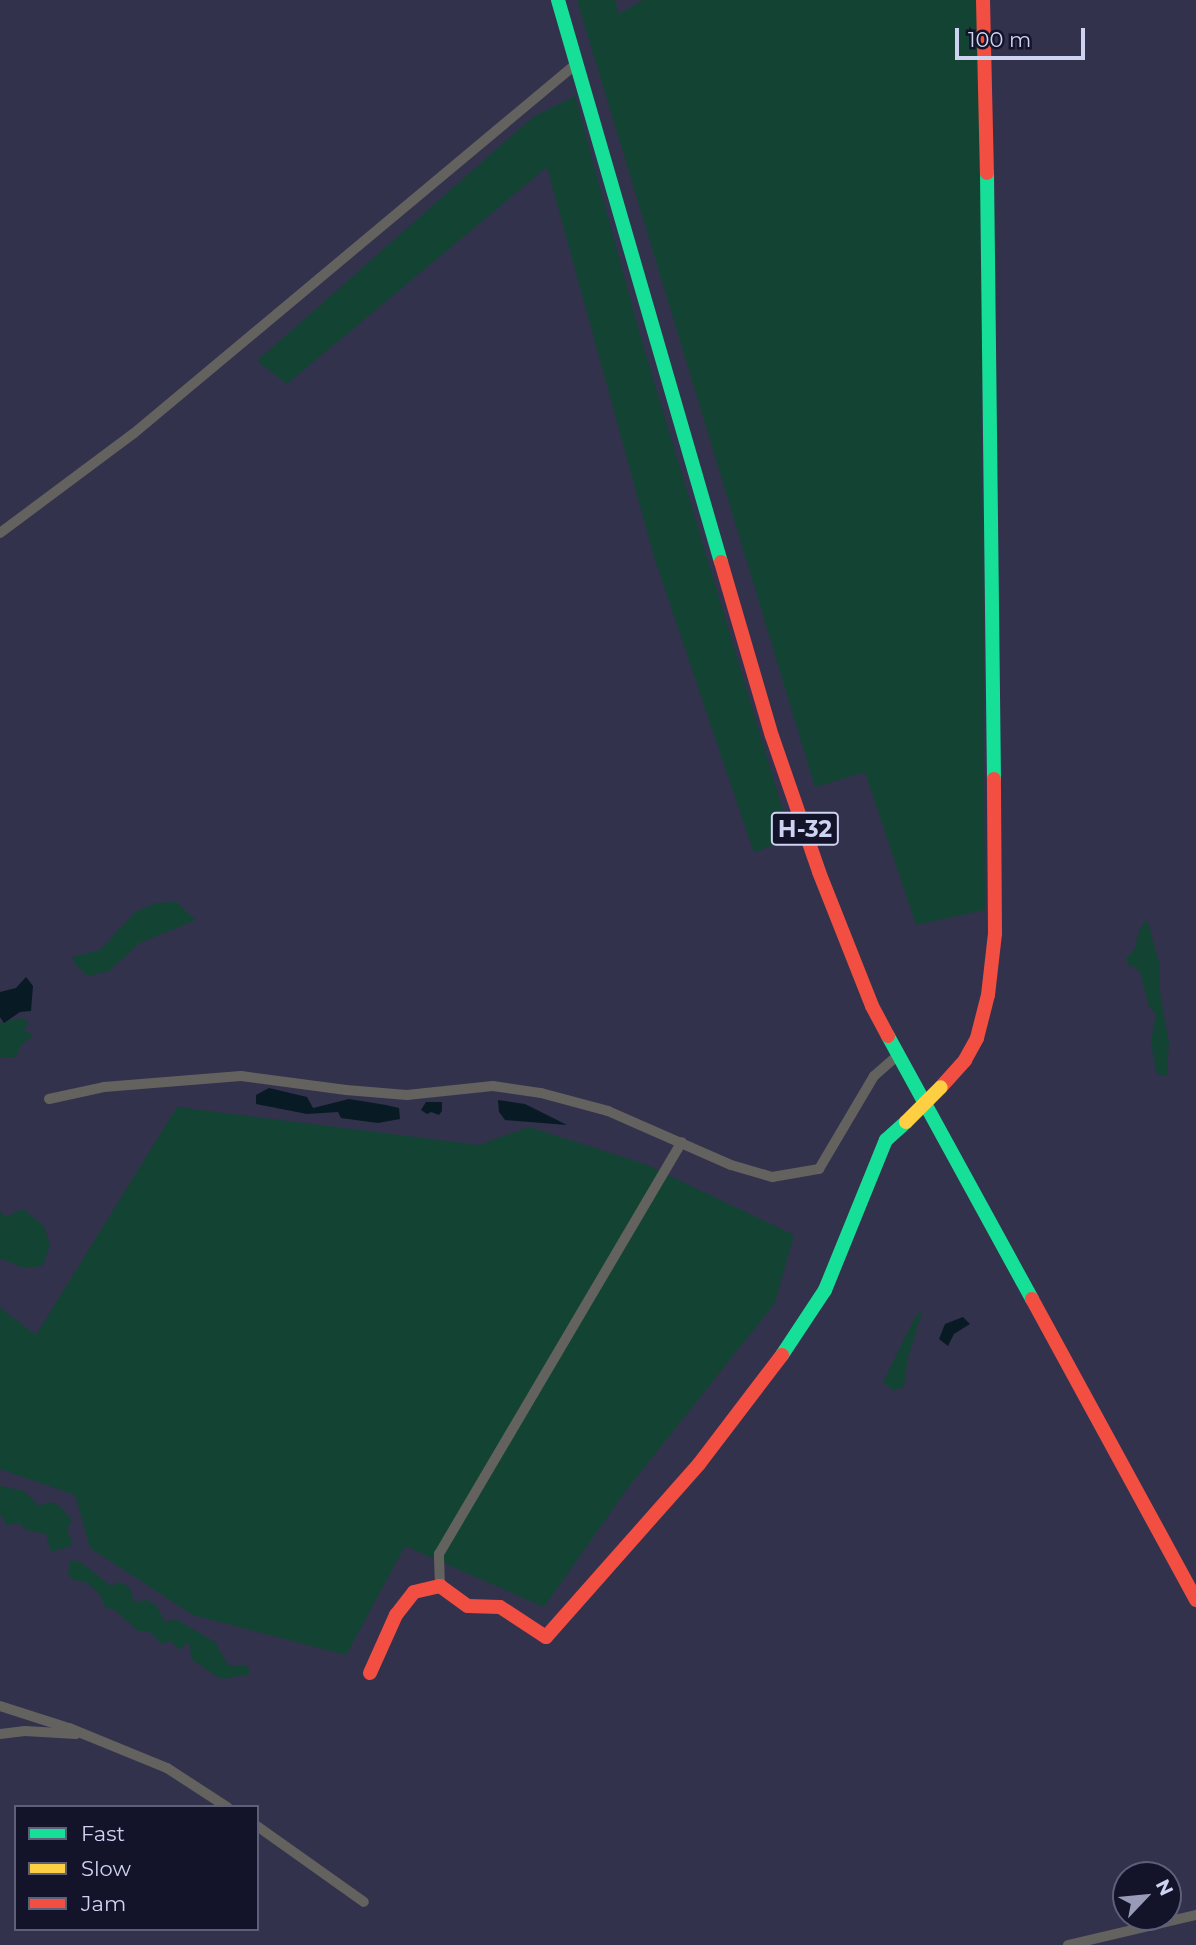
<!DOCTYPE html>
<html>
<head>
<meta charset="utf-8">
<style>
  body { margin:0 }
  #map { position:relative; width:1196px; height:1945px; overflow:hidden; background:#32324d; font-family:Montserrat,sans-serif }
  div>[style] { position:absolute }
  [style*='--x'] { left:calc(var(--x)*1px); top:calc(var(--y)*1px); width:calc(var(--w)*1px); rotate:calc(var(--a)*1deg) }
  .green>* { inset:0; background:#134433 }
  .water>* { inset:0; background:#081b24 }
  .street>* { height:10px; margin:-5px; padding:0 5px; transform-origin:5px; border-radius:5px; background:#64625e }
  .fast>* { height:14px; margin:-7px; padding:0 7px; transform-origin:7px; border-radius:7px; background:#16e098 }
  .jam>* { height:14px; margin:-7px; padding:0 7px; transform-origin:7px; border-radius:7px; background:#f24e42 }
  .slow-bridge>* { height:14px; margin:-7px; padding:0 7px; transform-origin:7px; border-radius:7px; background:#ffcf43 }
  span { translate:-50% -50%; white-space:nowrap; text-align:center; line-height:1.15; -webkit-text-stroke:5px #13142a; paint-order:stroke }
  .shield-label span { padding:2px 5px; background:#13142a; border:2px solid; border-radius:5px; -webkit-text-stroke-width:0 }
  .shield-label { font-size:23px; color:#cfd3f2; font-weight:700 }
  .legend { position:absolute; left:14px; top:1805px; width:245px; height:126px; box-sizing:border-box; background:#13142a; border:2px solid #5e607a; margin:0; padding:9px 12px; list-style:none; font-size:21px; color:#cfd3f2 }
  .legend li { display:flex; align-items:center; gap:14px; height:35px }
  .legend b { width:35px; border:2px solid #5e607a }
  .north { position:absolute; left:1112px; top:1861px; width:70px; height:70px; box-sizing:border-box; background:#13142a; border:2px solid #5e607a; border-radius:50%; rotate:64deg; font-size:19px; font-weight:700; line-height:28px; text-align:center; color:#cfd3f2 }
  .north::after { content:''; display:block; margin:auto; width:24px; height:32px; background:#989bb8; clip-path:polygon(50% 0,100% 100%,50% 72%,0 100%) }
  .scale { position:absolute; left:955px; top:28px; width:130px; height:32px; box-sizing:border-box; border:4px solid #cfd3f2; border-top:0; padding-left:9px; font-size:21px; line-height:24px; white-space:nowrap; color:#cfd3f2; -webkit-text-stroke:5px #13142a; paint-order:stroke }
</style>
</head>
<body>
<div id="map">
  <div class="green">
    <i style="clip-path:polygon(577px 0,615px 0,619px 14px,643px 0,979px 0,985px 910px,916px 925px,865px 772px,815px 787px)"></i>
    <i style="clip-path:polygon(575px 96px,641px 338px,791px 837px,754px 853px,654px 557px,547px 167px,287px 384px,257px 361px,533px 117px)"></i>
    <i style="clip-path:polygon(176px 902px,196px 920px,140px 943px,109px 971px,88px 976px,77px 967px,72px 957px,100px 950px,135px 912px,156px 903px)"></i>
    <i style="clip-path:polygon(1147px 919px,1160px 966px,1160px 992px,1169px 1043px,1167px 1076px,1160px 1076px,1156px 1071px,1151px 1042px,1156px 1014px,1149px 1007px,1140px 972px,1135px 967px,1129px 966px,1126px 959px,1135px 948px,1139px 931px)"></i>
    <i style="clip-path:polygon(22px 1018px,29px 1023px,23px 1031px,31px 1033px,32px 1037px,22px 1044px,16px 1057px,0 1058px,0 1023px)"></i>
    <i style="clip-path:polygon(177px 1107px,479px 1145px,529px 1127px,645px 1164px,794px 1235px,775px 1303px,627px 1489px,544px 1607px,405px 1546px,346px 1655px,193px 1615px,90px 1548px,75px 1495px,0 1469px,0 1308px,36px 1335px)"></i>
    <i style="clip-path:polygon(23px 1209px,44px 1226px,50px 1245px,43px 1266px,24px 1268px,0 1258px,0 1211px,4px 1217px)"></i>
    <i style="clip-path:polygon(923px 1309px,908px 1358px,904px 1387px,894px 1391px,883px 1382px,914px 1319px)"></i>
    <i style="clip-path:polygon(0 1486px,24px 1491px,39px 1506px,51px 1502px,58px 1505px,72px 1520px,67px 1529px,72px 1542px,71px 1546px,51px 1552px,46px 1534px,26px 1530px,20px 1523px,7px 1525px,0 1514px)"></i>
    <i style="clip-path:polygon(73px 1560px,82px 1563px,111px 1586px,120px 1582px,130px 1588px,134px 1602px,146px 1600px,157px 1606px,164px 1621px,177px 1620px,215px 1642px,228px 1665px,248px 1666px,250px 1674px,223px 1679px,216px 1676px,191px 1659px,190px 1644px,186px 1644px,179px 1650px,171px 1641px,162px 1644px,149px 1631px,138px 1631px,116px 1611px,105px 1607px,100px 1595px,86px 1582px,73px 1580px,68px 1574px,70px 1562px)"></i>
  </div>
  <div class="water">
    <i style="clip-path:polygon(26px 977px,33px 986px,31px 1011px,20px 1012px,4px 1023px,0 1017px,0 992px,16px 988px)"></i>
    <i style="clip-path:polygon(269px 1088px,307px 1097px,313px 1108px,349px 1099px,386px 1105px,399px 1108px,400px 1119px,378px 1123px,341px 1118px,338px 1112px,307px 1114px,256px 1104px,256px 1095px)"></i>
    <i style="clip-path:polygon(498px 1100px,525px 1104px,567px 1125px,505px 1120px,499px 1112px)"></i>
    <i style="clip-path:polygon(426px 1102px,442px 1102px,442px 1111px,439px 1115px,431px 1112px,427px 1114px,421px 1110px)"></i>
    <i style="clip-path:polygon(963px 1317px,970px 1324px,954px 1334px,948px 1346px,939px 1339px,945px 1324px)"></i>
  </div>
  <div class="street">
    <i style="--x:0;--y:533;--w:166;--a:-36.7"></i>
    <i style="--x:133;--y:434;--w:577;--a:-39.87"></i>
    <i style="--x:49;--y:1099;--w:56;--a:-12.3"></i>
    <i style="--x:104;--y:1087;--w:137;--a:-4.6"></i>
    <i style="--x:241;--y:1076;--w:106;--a:7.6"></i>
    <i style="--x:346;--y:1090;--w:61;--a:4.7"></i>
    <i style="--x:407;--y:1095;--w:86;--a:-6"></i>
    <i style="--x:493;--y:1086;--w:49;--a:8.3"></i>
    <i style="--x:541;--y:1093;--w:69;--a:15"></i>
    <i style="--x:608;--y:1111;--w:134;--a:23.7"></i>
    <i style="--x:731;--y:1165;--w:43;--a:16.3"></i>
    <i style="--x:772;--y:1177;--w:48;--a:-9.7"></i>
    <i style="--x:819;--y:1169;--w:108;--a:-59.4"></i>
    <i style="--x:874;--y:1076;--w:33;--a:-41"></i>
    <i style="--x:440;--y:1586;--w:32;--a:-92"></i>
    <i style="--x:439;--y:1554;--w:478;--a:-59.5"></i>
    <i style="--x:0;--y:1706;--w:72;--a:17.7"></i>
    <i style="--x:69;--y:1728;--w:106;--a:22.2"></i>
    <i style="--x:167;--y:1768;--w:72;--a:33"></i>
    <i style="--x:0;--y:1734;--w:25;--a:-7"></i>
    <i style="--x:25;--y:1731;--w:51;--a:3.4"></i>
    <i style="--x:257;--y:1826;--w:131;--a:35.4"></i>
    <i style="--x:1068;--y:1945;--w:131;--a:-13.2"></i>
  </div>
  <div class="fast">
    <i style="--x:558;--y:0;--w:585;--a:73.83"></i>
    <i style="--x:987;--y:173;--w:606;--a:89.34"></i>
    <i style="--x:888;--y:1036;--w:300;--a:61.3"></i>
    <i style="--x:782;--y:1355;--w:78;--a:-56.5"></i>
    <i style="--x:825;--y:1290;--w:162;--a:-67.9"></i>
    <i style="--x:886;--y:1140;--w:27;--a:-42"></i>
  </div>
  <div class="jam">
    <i style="--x:983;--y:0;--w:173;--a:88.7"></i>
    <i style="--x:721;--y:562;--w:181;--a:73.7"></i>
    <i style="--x:772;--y:736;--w:144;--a:70.9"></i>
    <i style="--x:819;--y:872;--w:144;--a:68.4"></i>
    <i style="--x:872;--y:1006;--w:34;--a:62"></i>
    <i style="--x:941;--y:1087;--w:36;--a:-48"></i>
    <i style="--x:965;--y:1060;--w:25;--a:-61"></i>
    <i style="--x:977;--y:1038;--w:44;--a:-75.7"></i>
    <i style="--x:988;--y:995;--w:61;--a:-83.5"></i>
    <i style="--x:995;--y:934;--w:155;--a:-90.4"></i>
    <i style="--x:1032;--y:1299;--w:343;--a:61.4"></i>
    <i style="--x:370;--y:1673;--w:64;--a:-65.9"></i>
    <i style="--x:396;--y:1615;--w:29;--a:-52"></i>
    <i style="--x:414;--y:1592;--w:27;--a:-13"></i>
    <i style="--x:440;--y:1586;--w:34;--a:36"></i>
    <i style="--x:468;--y:1606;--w:32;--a:2"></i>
    <i style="--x:500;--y:1607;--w:55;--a:33.1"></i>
    <i style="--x:546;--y:1637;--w:231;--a:-48.5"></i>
    <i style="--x:699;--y:1464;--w:137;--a:-52.7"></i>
  </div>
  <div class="slow-bridge">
    <i style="--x:906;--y:1122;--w:49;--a:-45"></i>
  </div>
  <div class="shield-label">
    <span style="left:805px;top:829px">Н-32</span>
  </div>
  <ul class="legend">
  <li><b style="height:9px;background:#16e098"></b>Fast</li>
  <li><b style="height:9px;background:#ffcf43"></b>Slow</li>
  <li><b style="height:9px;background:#f24e42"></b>Jam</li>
  </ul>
  <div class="north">N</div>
  <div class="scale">100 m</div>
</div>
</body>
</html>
